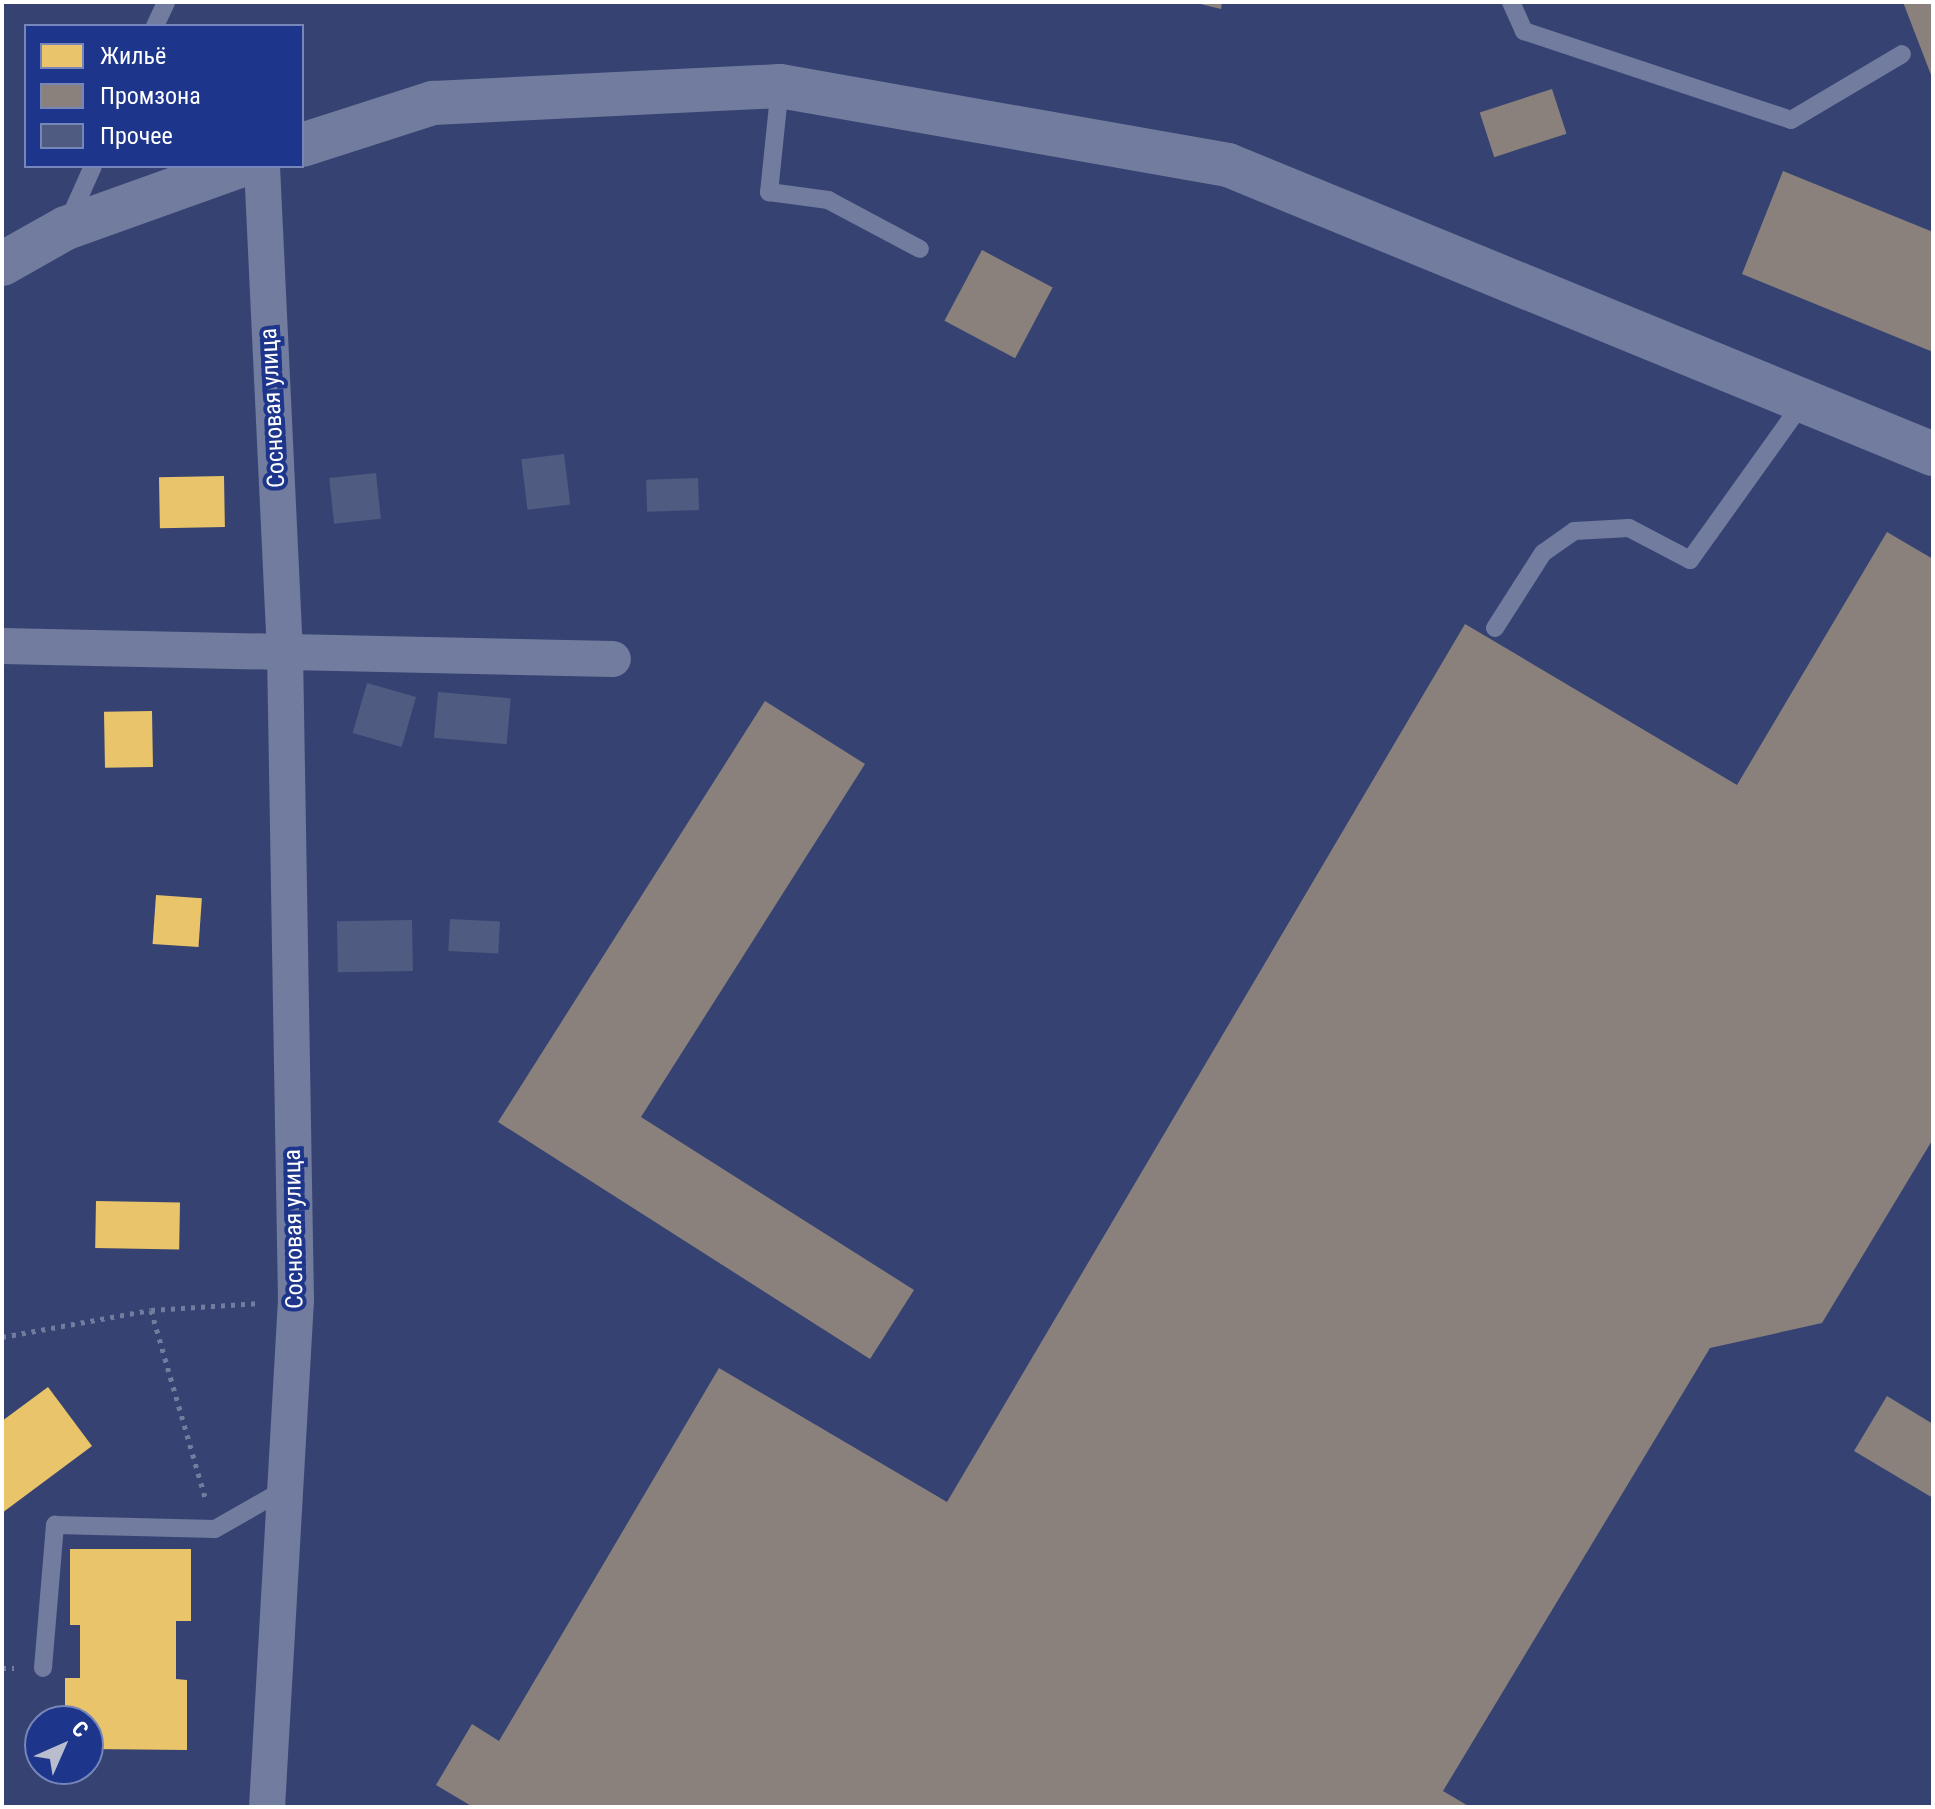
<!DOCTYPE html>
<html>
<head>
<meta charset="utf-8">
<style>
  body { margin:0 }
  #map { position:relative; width:1935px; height:1809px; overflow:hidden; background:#364372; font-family:"Roboto Condensed",sans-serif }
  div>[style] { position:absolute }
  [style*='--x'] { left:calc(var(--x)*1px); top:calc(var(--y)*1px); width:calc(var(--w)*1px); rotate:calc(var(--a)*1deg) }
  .homes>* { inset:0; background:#e9c46a; transform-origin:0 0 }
  .industry>* { inset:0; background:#8a817c; transform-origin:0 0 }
  .building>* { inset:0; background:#505b81; transform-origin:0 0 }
  .path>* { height:5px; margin-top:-2.5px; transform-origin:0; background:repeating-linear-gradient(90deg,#727c9e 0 4px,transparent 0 10px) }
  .service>* { height:18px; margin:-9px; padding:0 9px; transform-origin:9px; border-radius:9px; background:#727c9e }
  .minor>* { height:36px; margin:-18px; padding:0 18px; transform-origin:18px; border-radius:18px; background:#727c9e }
  .tertiary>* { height:44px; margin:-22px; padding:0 22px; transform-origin:22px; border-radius:22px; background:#727c9e }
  span { translate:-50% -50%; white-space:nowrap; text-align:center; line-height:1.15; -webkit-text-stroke:8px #1d358b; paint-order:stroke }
  .street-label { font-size:24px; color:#fff }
  .frame { position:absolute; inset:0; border:4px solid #fff; pointer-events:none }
  .legend { position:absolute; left:24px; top:24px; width:280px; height:144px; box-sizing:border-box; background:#1d358b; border:2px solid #7786b9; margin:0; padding:10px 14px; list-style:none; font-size:24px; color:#fff }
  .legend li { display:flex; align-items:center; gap:16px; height:40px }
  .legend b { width:40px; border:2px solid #7786b9 }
  .north { position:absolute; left:24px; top:1705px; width:80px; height:80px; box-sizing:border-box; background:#1d358b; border:2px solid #7786b9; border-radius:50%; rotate:45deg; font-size:22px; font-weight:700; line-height:32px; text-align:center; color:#fff }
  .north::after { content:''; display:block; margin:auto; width:28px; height:36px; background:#b9bdce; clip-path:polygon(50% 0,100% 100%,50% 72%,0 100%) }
</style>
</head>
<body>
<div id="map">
  <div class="homes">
    <i style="left:224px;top:476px;width:51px;height:65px;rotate:89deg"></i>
    <i style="left:152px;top:711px;width:56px;height:48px;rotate:89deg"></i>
    <i style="left:156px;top:895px;width:46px;height:49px;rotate:4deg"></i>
    <i style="left:96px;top:1201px;width:84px;height:47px;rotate:1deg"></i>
    <i style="clip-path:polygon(48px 1387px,92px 1446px,2px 1513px,2px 1421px)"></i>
    <i style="clip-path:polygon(70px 1549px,191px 1549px,191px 1621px,176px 1621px,176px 1679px,187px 1680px,187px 1750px,88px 1749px,88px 1721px,65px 1721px,65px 1678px,80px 1678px,80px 1625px,70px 1625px)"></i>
  </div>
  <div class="industry">
    <i style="clip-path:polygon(1192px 2px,1222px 2px,1221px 9px)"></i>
    <i style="clip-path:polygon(1903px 2px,1933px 2px,1933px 80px)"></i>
    <i style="left:1552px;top:89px;width:47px;height:76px;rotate:72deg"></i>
    <i style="clip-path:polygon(1783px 171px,1933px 232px,1933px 352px,1742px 274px)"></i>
    <i style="left:982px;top:250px;width:80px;height:80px;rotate:28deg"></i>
    <i style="clip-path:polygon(1887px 532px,1933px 559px,1933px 1139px,1822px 1323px,1710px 1348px,1443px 1791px,1470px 1807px,473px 1807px,436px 1785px,472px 1724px,499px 1741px,719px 1368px,947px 1502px,1465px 624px,1737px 785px)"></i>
    <i style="clip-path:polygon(765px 701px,865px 764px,641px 1117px,914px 1290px,870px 1359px,498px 1122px)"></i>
    <i style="clip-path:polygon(1887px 1396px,1933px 1424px,1933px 1498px,1854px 1451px)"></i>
  </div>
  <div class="building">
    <i style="left:564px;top:454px;width:51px;height:43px;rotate:83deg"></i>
    <i style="left:376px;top:473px;width:46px;height:47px;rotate:84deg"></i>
    <i style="left:698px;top:478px;width:32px;height:52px;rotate:88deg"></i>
    <i style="left:367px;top:683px;width:51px;height:52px;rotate:16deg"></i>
    <i style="left:438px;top:692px;width:73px;height:46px;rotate:5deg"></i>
    <i style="left:450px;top:919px;width:50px;height:32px;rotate:3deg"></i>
    <i style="left:412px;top:920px;width:51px;height:75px;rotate:89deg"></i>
  </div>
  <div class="path">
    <i style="--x:151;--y:1310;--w:199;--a:73.9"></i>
    <i style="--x:2;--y:1337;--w:151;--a:-10.3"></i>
    <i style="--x:151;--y:1310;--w:108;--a:-3.7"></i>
    <i style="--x:2;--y:1668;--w:12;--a:0"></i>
  </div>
  <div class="service">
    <i style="--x:1511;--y:2;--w:32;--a:66"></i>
    <i style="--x:1524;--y:31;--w:281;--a:18.4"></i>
    <i style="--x:1791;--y:120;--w:129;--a:-30.7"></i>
    <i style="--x:155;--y:26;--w:26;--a:-65"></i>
    <i style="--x:780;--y:86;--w:107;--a:95.9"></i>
    <i style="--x:769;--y:192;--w:60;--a:7.7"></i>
    <i style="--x:828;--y:200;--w:104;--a:28"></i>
    <i style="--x:68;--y:222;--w:61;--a:-65.9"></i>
    <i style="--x:1495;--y:628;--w:89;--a:-57.4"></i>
    <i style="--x:1543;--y:553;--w:38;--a:-35"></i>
    <i style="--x:1574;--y:531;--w:55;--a:-3.1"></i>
    <i style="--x:1629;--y:528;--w:69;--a:27.7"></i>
    <i style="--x:1690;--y:560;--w:196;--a:-54.4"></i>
    <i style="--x:43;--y:1668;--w:144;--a:-85.2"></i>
    <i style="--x:55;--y:1525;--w:160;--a:1.4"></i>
    <i style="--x:215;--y:1529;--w:83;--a:-29.7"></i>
  </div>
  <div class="minor">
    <i style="--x:262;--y:166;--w:486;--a:87.3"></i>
    <i style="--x:285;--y:651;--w:649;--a:89.03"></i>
    <i style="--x:296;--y:1300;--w:508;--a:93.27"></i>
    <i style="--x:2;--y:646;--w:611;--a:1.22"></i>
  </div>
  <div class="tertiary">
    <i style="--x:302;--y:145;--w:138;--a:-17.8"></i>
    <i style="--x:433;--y:103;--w:347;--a:-2.8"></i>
    <i style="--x:780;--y:86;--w:455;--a:10"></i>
    <i style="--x:1228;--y:165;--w:762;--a:22.29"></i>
    <i style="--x:2;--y:264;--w:73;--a:-29.4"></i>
    <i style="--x:66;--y:228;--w:184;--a:-19.7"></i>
  </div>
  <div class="street-label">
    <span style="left:273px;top:408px;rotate:-93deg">Сосновая улица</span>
    <span style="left:294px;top:1229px;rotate:-91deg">Сосновая улица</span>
  </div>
  <div class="frame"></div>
  <ul class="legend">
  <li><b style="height:22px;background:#e9c46a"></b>Жильё</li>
  <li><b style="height:22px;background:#8a817c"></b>Промзона</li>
  <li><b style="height:22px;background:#505b81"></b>Прочее</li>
  </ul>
  <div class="north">С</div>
</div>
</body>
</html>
